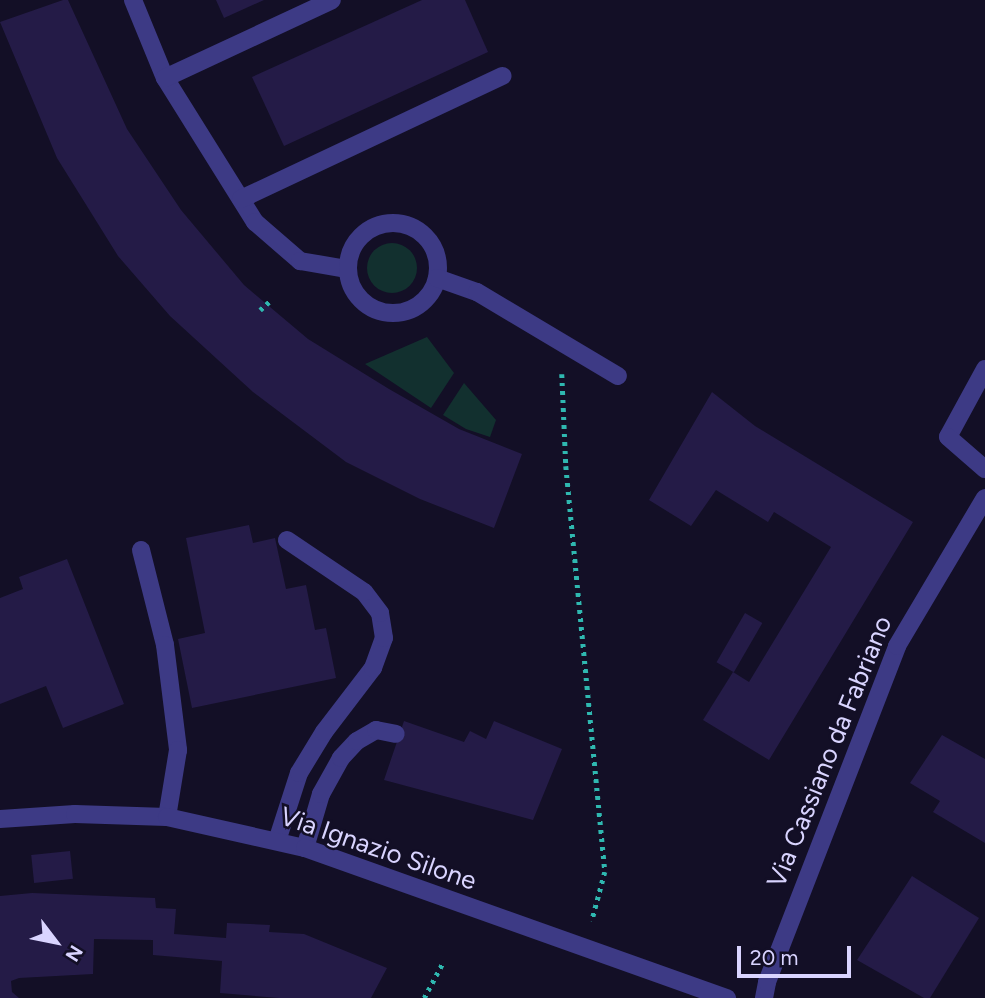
<!DOCTYPE html>
<html>
<head>
<meta charset="utf-8">
<style>
  body { margin:0 }
  #map { position:relative; width:985px; height:998px; overflow:hidden; background:#130f26; font-family:Figtree,sans-serif }
  div>[style] { position:absolute }
  [style*='--x'] { left:calc(var(--x)*1px); top:calc(var(--y)*1px); width:calc(var(--w)*1px); rotate:calc(var(--a)*1deg) }
  .green>* { inset:0; background:#12302f }
  .round { border-radius:50% }
  .building>* { inset:0; background:#241b47; transform-origin:0 0 }
  .path>* { height:4.5px; margin-top:-2.25px; transform-origin:0; background:repeating-linear-gradient(90deg,#2fb8b0 0 3.5px,transparent 0 8.5px) }
  .lane>* { height:18px; margin:-9px; padding:0 9px; transform-origin:9px; border-radius:9px; background:#3d3a85 }
  .street>* { height:18px; margin:-9px; padding:0 9px; transform-origin:9px; border-radius:9px; background:#3d3a85 }
  .street>.ring { margin:-9px; padding:0; box-sizing:content-box; background:none; border:18px solid #3d3a85; border-radius:50% }
  span { translate:-50% -50%; white-space:nowrap; text-align:center; line-height:1.15; -webkit-text-stroke:5px #130f26; paint-order:stroke }
  .street-label { font-size:26px; color:#d9d4ff }
  .north { position:absolute; left:21px; top:907px; width:70px; height:70px; -webkit-text-stroke:5px #130f26; paint-order:stroke; rotate:122deg; font-size:19px; font-weight:700; line-height:28px; text-align:center; color:#d9d4ff }
  .north::after { content:''; display:block; margin:auto; width:24px; height:32px; background:#d9d4ff; clip-path:polygon(50% 0,100% 100%,50% 72%,0 100%) }
  .scale { position:absolute; left:737px; top:946px; width:114px; height:32px; box-sizing:border-box; border:4px solid #d9d4ff; border-top:0; padding-left:9px; font-size:21px; line-height:24px; white-space:nowrap; color:#d9d4ff; -webkit-text-stroke:5px #130f26; paint-order:stroke }
</style>
</head>
<body>
<div id="map">
  <div class="green">
    <i class="round" style="left:367px;top:243px;width:50px;height:50px"></i>
    <i style="clip-path:polygon(427px 337px,454px 373px,431px 408px,365px 364px)"></i>
    <i style="clip-path:polygon(464px 383px,496px 420px,490px 437px,466px 429px,443px 415px)"></i>
  </div>
  <div class="building">
    <i style="clip-path:polygon(63px 0,68px 0,127px 129px,181px 210px,244px 285px,308px 339px,389px 389px,459px 429px,522px 454px,494px 528px,420px 499px,346px 462px,253px 392px,170px 316px,118px 256px,57px 158px,0 22px)"></i>
    <i style="clip-path:polygon(216px 0,264px 0,224px 18px)"></i>
    <i style="clip-path:polygon(422px 0,465px 0,488px 52px,284px 146px,252px 77px)"></i>
    <i style="clip-path:polygon(712px 392px,755px 426px,913px 522px,769px 760px,703px 720px,733px 672px,749px 682px,831px 547px,774px 512px,768px 522px,716px 490px,691px 526px,649px 500px)"></i>
    <i style="clip-path:polygon(249px 525px,253px 543px,275px 538px,286px 589px,306px 585px,315px 630px,326px 628px,336px 678px,192px 708px,178px 639px,205px 633px,186px 538px)"></i>
    <i style="clip-path:polygon(67px 559px,124px 704px,63px 728px,46px 686px,0 704px,0 598px,23px 589px,19px 577px)"></i>
    <i style="left:745px;top:613px;width:20px;height:57px;rotate:30deg"></i>
    <i style="clip-path:polygon(404px 721px,464px 742px,470px 731px,486px 739px,494px 721px,562px 749px,533px 820px,384px 780px)"></i>
    <i style="clip-path:polygon(942px 735px,985px 759px,985px 843px,933px 812px,940px 801px,910px 783px)"></i>
    <i style="left:70px;top:851px;width:28px;height:39px;rotate:84deg"></i>
    <i style="clip-path:polygon(912px 876px,979px 918px,930px 998px,924px 998px,857px 960px)"></i>
    <i style="clip-path:polygon(32px 893px,155px 898px,156px 908px,176px 909px,174px 934px,226px 938px,227px 923px,270px 925px,269px 932px,304px 934px,387px 968px,371px 998px,279px 998px,220px 993px,222px 961px,153px 955px,153px 940px,94px 939px,93px 974px,19px 978px,11px 981px,12px 992px,19px 998px,0 998px,0 896px)"></i>
  </div>
  <div class="path">
    <i style="--x:260;--y:310;--w:12;--a:-42"></i>
    <i style="--x:562;--y:374;--w:92;--a:87.5"></i>
    <i style="--x:566;--y:466;--w:408;--a:84.5"></i>
    <i style="--x:605;--y:872;--w:51;--a:104.9"></i>
    <i style="--x:424;--y:998;--w:40;--a:-62"></i>
  </div>
  <div class="lane">
    <i style="--x:141;--y:550;--w:98;--a:75.8"></i>
    <i style="--x:165;--y:645;--w:106;--a:82.9"></i>
    <i style="--x:178;--y:750;--w:68;--a:99.3"></i>
    <i style="--x:277;--y:841;--w:71;--a:-72.1"></i>
    <i style="--x:299;--y:773;--w:48;--a:-58.6"></i>
    <i style="--x:324;--y:732;--w:81;--a:-52.6"></i>
    <i style="--x:373;--y:668;--w:32;--a:-70"></i>
    <i style="--x:384;--y:638;--w:25;--a:-99"></i>
    <i style="--x:380;--y:613;--w:26;--a:-127"></i>
    <i style="--x:364;--y:592;--w:93;--a:-146"></i>
    <i style="--x:305;--y:848;--w:56;--a:-73.5"></i>
    <i style="--x:321;--y:794;--w:41;--a:-60.9"></i>
    <i style="--x:341;--y:758;--w:23;--a:-47"></i>
    <i style="--x:357;--y:741;--w:22;--a:-30"></i>
    <i style="--x:376;--y:730;--w:20;--a:11"></i>
  </div>
  <div class="street">
    <i style="--x:133;--y:0;--w:84;--a:67.7"></i>
    <i style="--x:165;--y:78;--w:170;--a:58"></i>
    <i style="--x:255;--y:222;--w:60;--a:40.9"></i>
    <i style="--x:300;--y:261;--w:48;--a:9.7"></i>
    <i style="--x:165;--y:78;--w:184;--a:-25"></i>
    <i style="--x:241;--y:199;--w:289;--a:-25.2"></i>
    <i class="ring" style="left:348px;top:223px;width:72px;height:72px"></i>
    <i style="--x:437;--y:278;--w:42;--a:19.3"></i>
    <i style="--x:477;--y:292;--w:164;--a:30.8"></i>
    <i style="--x:985;--y:369;--w:77;--a:118.6"></i>
    <i style="--x:948;--y:437;--w:49;--a:40.9"></i>
    <i style="--x:0;--y:819;--w:75;--a:-3.8"></i>
    <i style="--x:75;--y:814;--w:92;--a:1.9"></i>
    <i style="--x:167;--y:817;--w:141;--a:12.7"></i>
    <i style="--x:305;--y:848;--w:448;--a:19.6"></i>
    <i style="--x:764;--y:998;--w:16;--a:-79"></i>
    <i style="--x:767;--y:982;--w:360;--a:-68.8"></i>
    <i style="--x:897;--y:646;--w:172;--a:-59.3"></i>
  </div>
  <div class="street-label">
    <span style="left:830px;top:752px;rotate:-68deg">Via Cassiano da Fabriano</span>
    <span style="left:378px;top:849px;rotate:19deg">Via Ignazio Silone</span>
  </div>
  <div class="north">N</div>
  <div class="scale">20 m</div>
</div>
</body>
</html>
